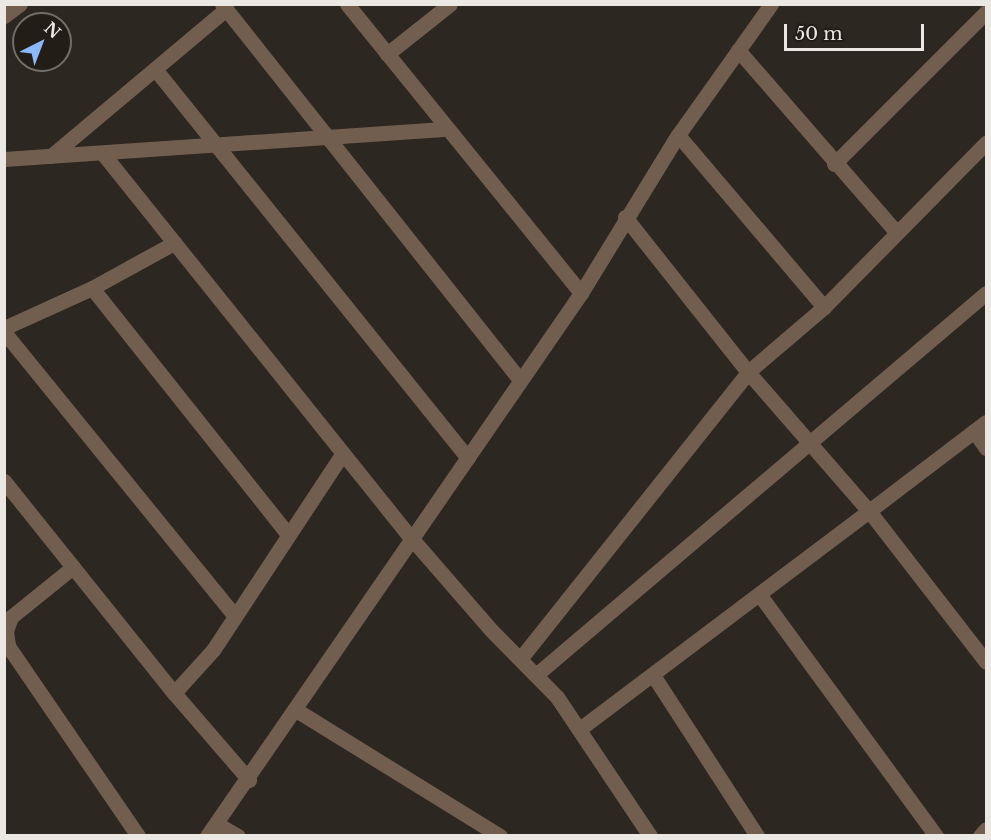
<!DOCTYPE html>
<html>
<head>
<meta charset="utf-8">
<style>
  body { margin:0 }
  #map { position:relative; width:991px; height:840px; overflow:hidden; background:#2c2720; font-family:"Libre Baskerville",serif }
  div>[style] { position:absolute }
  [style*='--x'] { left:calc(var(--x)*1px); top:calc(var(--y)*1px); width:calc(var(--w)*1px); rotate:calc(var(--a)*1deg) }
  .street>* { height:15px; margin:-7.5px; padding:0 7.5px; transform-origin:7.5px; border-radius:7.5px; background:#725e4f }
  span { translate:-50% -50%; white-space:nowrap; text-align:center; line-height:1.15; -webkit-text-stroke:6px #221d16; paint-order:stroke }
  .frame { position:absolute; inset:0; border:6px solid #ebe7e2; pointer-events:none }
  .north { position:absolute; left:12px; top:12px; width:60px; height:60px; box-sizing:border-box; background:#221d16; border:2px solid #726e68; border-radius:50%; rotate:42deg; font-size:16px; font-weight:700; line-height:24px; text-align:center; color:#ebe7e2 }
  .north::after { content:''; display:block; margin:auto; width:21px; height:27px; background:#8cb9fc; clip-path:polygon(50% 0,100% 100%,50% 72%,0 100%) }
  .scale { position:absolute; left:784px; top:24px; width:140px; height:27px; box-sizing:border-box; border:3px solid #ebe7e2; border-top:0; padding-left:8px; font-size:18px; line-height:21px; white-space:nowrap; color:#ebe7e2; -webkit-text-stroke:4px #221d16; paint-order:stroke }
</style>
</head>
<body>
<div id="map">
  <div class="street">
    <i style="--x:222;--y:4;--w:480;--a:51.6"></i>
    <i style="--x:347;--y:4;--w:372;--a:51"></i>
    <i style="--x:4;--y:16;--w:20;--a:-37"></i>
    <i style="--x:738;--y:50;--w:242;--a:49"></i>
    <i style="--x:387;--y:54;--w:80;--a:-38.4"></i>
    <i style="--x:155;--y:69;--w:499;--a:51.2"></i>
    <i style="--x:678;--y:135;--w:226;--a:49.7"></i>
    <i style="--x:104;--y:155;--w:492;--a:51.3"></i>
    <i style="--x:412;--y:539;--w:121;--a:49"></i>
    <i style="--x:491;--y:630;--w:94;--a:45.4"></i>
    <i style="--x:557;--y:697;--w:167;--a:56.2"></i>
    <i style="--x:51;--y:156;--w:229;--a:-40"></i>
    <i style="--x:4;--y:159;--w:444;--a:-3.9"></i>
    <i style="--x:834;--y:164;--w:215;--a:-45"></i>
    <i style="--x:625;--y:217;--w:198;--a:51.6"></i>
    <i style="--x:748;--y:372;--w:184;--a:49"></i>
    <i style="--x:869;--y:511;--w:147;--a:-37.3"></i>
    <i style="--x:92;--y:288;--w:313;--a:51.5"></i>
    <i style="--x:4;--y:328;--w:97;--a:-24.4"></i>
    <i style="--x:92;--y:288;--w:94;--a:-28.8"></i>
    <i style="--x:4;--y:332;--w:366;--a:50.9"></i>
    <i style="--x:974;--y:431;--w:21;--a:55"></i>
    <i style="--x:4;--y:481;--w:272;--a:51.3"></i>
    <i style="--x:174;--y:693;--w:115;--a:49.2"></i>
    <i style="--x:73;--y:567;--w:80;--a:141.1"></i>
    <i style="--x:11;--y:617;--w:15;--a:110"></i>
    <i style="--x:6;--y:631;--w:15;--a:82"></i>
    <i style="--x:8;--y:646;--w:230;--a:55.6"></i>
    <i style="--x:759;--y:594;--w:300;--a:53.8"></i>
    <i style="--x:520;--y:659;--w:367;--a:-51.5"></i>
    <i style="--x:748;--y:372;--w:100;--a:-40.5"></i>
    <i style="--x:824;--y:307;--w:231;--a:-45.4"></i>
    <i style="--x:537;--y:674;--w:589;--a:-40.32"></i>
    <i style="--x:653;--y:675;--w:192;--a:57.1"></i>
    <i style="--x:174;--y:693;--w:58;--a:-47.8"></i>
    <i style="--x:213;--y:650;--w:235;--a:-56.6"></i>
    <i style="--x:296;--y:710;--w:240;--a:31.7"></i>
    <i style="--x:581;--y:728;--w:361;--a:-37"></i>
    <i style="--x:869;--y:511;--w:191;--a:52.2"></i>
    <i style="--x:217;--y:824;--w:24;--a:30"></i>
    <i style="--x:207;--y:836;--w:659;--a:-55.44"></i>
    <i style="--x:581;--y:293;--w:185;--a:-58.5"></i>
    <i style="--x:678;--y:135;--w:161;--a:-54.6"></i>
    <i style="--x:980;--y:836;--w:9;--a:-49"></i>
  </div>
  <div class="frame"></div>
  <div class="north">N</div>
  <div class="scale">50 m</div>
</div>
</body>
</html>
